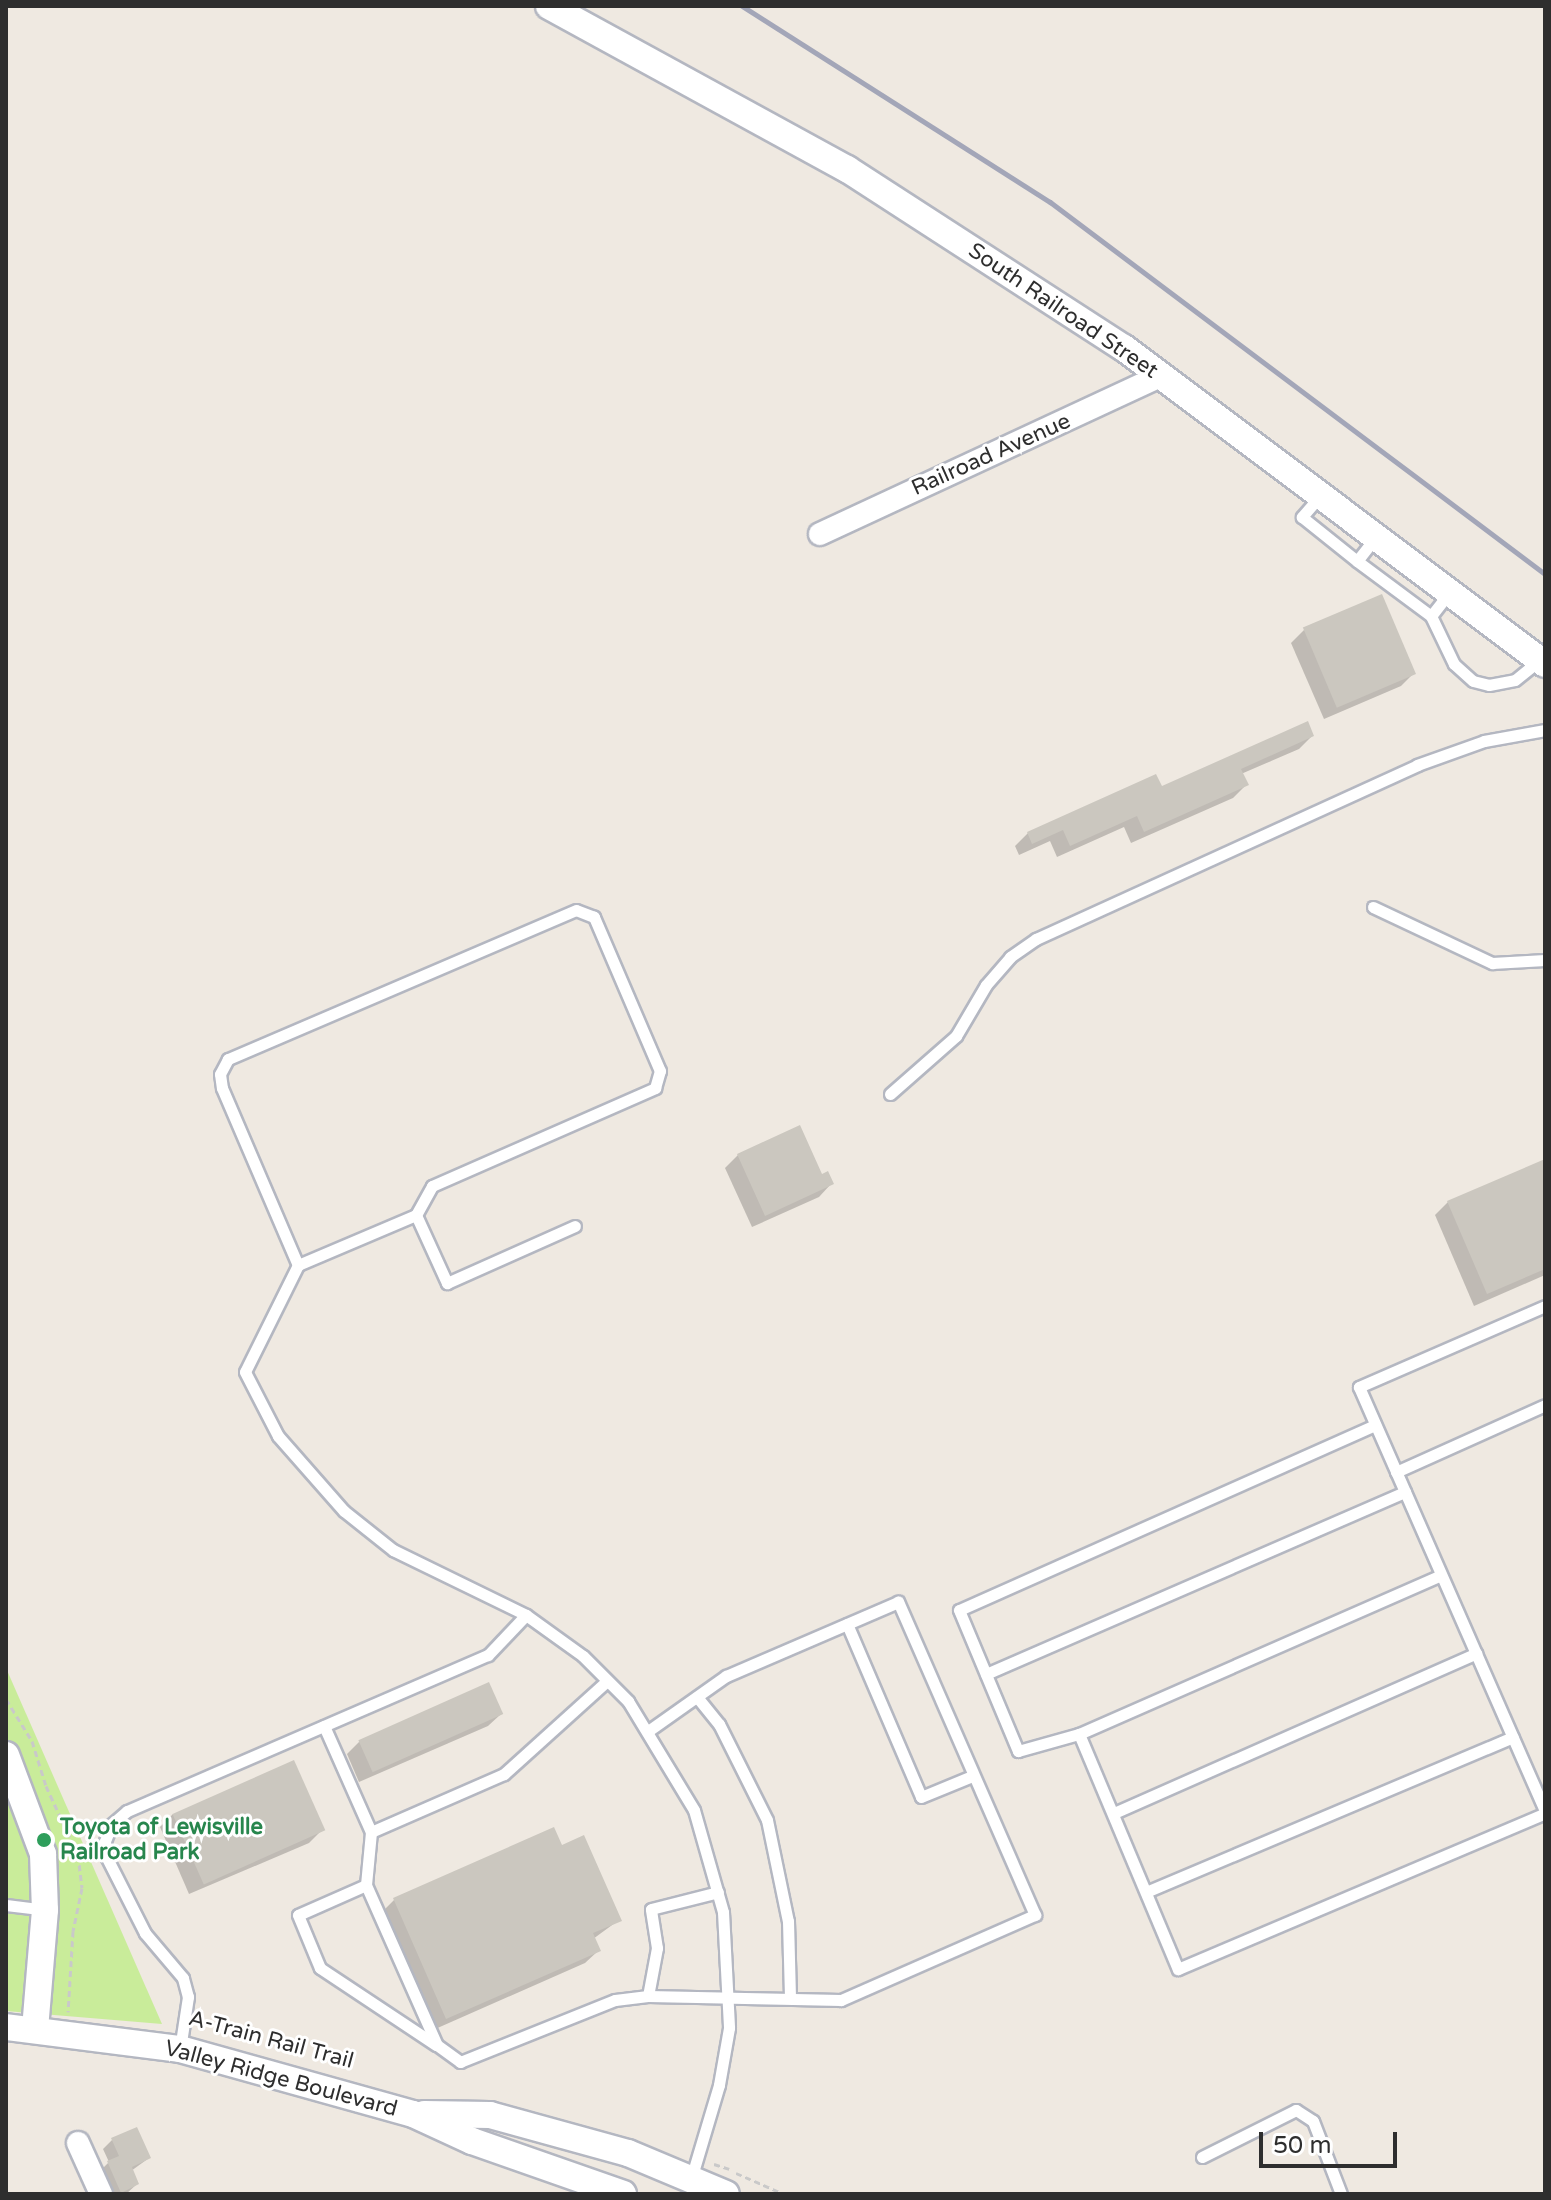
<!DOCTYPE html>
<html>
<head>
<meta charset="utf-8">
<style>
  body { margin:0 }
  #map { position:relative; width:1551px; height:2200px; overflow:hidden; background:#efe9e1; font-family:"Varela Round",sans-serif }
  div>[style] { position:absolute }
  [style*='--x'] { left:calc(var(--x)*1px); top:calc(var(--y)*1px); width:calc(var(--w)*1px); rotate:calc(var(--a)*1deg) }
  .pitch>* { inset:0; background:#c9ec9a }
  .shadow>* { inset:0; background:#0003 }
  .building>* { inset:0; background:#cbc7bf; transform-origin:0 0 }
  .path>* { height:3px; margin-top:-1.5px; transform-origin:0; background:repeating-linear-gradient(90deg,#c9c9c9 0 6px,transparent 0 10px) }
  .roads { filter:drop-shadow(2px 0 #b4b7c1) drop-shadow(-2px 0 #b4b7c1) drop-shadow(0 2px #b4b7c1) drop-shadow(0 -2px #b4b7c1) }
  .service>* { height:11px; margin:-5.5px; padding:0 5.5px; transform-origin:5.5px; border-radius:5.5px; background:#fff }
  .minor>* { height:22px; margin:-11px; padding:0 11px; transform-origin:11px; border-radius:11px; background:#fff }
  .tertiary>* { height:26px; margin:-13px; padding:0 13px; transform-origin:13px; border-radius:13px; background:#fff }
  .rail>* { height:5px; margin:-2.5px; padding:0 2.5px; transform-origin:2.5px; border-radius:2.5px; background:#a3a6b8 }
  .dots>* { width:22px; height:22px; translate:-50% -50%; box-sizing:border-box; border:4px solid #fff; border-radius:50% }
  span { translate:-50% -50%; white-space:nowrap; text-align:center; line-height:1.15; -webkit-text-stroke:6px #fff; paint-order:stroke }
  .street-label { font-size:22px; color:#2e2e2e }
  .leisure-label { font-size:22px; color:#27864d; font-weight:700 }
  .left { translate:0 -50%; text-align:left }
  .frame { position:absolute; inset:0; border:8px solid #2e2e2e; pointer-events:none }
  .scale { position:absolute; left:1259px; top:2132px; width:138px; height:36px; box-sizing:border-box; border:4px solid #2e2e2e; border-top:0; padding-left:10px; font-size:24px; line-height:28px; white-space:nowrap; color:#2e2e2e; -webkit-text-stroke:6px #fff; paint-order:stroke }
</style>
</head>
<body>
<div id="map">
  <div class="pitch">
    <i style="clip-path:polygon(6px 1668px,162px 2024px,6px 2011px)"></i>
  </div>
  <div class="shadow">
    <i style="clip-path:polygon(1304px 630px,1414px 673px,1401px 686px,1324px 719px,1291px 643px)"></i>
    <i style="clip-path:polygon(1312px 736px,1299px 749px,1241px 774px,1246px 785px,1233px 798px,1131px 843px,1124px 827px,1057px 857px,1050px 841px,1019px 855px,1015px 846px,1028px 833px)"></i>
    <i style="clip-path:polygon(738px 1155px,821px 1177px,831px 1184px,819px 1197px,752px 1227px,725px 1168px)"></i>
    <i style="clip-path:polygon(1545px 1161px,1545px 1275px,1474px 1306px,1435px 1215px,1448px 1202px)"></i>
    <i style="clip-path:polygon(501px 1714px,488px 1726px,359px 1782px,347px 1754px,360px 1741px)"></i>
    <i style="clip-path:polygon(173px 1814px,322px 1830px,309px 1843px,189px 1894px,160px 1827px)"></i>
    <i style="clip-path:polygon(561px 1847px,619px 1920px,593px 1939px,598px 1951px,585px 1963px,433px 2030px,381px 1913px,394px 1900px)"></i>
    <i style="clip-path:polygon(112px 2140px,149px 2158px,131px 2171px,137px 2184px,126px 2194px,109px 2194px,99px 2172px,109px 2162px,103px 2149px)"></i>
  </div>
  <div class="building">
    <i style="left:1382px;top:594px;width:87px;height:86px;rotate:67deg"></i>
    <i style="clip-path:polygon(1308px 721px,1314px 736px,1241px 769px,1249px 785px,1144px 832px,1137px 816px,1070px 846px,1063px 830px,1032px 844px,1027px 832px,1156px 774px,1162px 786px)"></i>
    <i style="clip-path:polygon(800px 1125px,822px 1174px,828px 1171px,834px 1184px,765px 1216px,737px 1154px)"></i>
    <i style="clip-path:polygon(1545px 1159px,1545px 1269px,1487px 1294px,1447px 1201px)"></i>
    <i style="left:489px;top:1682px;width:35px;height:143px;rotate:66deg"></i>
    <i style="left:294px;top:1760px;width:77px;height:133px;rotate:66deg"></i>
    <i style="clip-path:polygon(554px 1827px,562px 1845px,584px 1835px,622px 1921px,593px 1933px,601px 1951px,446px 2019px,393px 1898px)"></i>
    <i style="clip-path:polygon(137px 2127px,151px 2158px,132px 2167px,139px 2184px,121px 2193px,107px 2161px,119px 2156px,111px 2138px)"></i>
  </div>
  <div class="path">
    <i style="--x:6;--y:1699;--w:49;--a:58.2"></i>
    <i style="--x:32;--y:1741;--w:47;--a:72.7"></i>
    <i style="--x:46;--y:1786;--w:76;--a:65.1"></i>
    <i style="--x:78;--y:1855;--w:33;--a:83"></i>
    <i style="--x:82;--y:1888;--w:44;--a:101.8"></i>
    <i style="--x:73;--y:1931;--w:81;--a:93.5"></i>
    <i style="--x:714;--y:2164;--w:16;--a:18"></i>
    <i style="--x:736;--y:2173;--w:52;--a:23.6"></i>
  </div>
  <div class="roads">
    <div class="service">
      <i style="--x:1320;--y:496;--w:28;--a:131"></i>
      <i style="--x:1302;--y:517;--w:70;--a:38.7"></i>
      <i style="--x:1357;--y:561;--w:31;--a:-52"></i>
      <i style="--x:1357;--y:561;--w:92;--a:36.6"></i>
      <i style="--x:1431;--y:616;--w:31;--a:-52"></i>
      <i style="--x:1431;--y:616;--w:53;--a:64.4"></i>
      <i style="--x:1454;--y:664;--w:25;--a:42"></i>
      <i style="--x:1473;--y:681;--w:16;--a:14"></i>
      <i style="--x:1489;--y:685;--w:26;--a:-11"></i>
      <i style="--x:1515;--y:680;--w:32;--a:-39"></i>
      <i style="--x:1373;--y:907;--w:132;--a:25.2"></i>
      <i style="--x:1492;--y:963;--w:53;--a:-3.2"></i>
      <i style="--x:890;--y:1094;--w:88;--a:-41.3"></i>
      <i style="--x:956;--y:1036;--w:59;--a:-59.5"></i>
      <i style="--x:986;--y:985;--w:37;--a:-49"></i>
      <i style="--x:1010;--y:957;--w:32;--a:-35"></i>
      <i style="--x:1036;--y:939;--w:419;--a:-24.5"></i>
      <i style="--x:1417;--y:765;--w:71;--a:-19.7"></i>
      <i style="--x:1484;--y:741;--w:62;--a:-10.2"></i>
      <i style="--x:416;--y:1215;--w:75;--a:65.5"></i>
      <i style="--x:447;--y:1283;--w:140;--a:-24"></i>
      <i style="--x:298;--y:1265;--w:128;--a:-23"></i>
      <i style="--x:416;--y:1215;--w:33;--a:-61"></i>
      <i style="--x:432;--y:1186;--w:244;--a:-23.7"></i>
      <i style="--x:655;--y:1088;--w:18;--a:-74"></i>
      <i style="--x:660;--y:1071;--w:168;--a:-113.2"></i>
      <i style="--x:594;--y:917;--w:19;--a:-159"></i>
      <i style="--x:576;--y:910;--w:379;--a:156.8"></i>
      <i style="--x:228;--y:1059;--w:17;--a:118"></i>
      <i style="--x:220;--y:1074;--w:14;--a:82"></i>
      <i style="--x:222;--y:1088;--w:193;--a:66.8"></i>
      <i style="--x:298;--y:1265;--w:119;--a:116.4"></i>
      <i style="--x:245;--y:1372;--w:72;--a:62.7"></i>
      <i style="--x:278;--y:1436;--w:100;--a:48.7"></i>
      <i style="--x:344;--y:1511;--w:63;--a:38.5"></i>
      <i style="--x:393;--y:1550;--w:148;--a:26"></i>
      <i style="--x:526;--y:1615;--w:70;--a:35.7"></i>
      <i style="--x:583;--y:1656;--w:64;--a:45"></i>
      <i style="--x:628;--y:1701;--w:127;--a:58.8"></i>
      <i style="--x:694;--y:1810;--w:106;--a:74.1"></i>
      <i style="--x:723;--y:1912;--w:116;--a:87"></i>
      <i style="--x:729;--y:2028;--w:58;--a:100"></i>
      <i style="--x:719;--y:2085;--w:98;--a:106.6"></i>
      <i style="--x:1545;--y:1306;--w:203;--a:156.5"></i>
      <i style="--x:1359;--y:1387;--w:462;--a:66.3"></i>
      <i style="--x:1375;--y:1425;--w:455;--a:156"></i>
      <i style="--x:959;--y:1610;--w:153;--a:67.3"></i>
      <i style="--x:1018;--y:1751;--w:63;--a:-15.6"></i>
      <i style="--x:1079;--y:1734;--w:255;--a:67.2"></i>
      <i style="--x:1178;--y:1969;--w:399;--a:-23"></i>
      <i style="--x:1396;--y:1472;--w:163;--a:-24.2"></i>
      <i style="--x:847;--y:1624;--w:188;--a:66.8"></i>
      <i style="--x:921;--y:1797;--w:55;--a:-22.4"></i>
      <i style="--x:986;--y:1674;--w:457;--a:-23.5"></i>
      <i style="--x:697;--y:1697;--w:35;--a:51"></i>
      <i style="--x:719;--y:1724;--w:107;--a:63.4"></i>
      <i style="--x:767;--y:1820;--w:103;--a:78.3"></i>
      <i style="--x:788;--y:1921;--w:77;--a:88.5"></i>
      <i style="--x:324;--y:1726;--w:116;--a:66.1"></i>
      <i style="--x:371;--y:1832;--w:145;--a:-23.6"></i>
      <i style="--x:504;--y:1774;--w:139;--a:-42.1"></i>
      <i style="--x:1079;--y:1734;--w:395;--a:-23.7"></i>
      <i style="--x:1114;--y:1813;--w:396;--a:-23.8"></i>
      <i style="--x:371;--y:1832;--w:53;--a:95.4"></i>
      <i style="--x:366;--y:1885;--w:175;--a:66.1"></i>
      <i style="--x:437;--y:2045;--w:29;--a:36"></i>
      <i style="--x:460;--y:2062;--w:167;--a:-21.8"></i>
      <i style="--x:615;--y:2000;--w:33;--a:-7"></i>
      <i style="--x:648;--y:1996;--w:193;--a:1.2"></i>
      <i style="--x:841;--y:2000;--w:212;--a:-23.7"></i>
      <i style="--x:1035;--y:1915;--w:342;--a:-113.6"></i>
      <i style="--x:898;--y:1602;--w:187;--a:156.7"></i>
      <i style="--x:726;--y:1676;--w:95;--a:144.8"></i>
      <i style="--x:366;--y:1885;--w:74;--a:156.2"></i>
      <i style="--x:298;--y:1915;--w:57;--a:67.5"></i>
      <i style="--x:320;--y:1968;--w:139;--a:33.6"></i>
      <i style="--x:1146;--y:1892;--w:398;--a:-22.9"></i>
      <i style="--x:6;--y:1905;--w:38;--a:7"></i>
      <i style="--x:648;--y:1996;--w:49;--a:-79.4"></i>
      <i style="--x:657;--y:1948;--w:39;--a:-99"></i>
      <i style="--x:651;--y:1909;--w:69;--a:-14.2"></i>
      <i style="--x:180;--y:2049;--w:53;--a:-81.3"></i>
      <i style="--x:188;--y:1997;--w:20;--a:-105"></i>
      <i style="--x:183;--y:1978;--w:59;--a:-130.2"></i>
      <i style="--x:145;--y:1933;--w:84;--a:-116.9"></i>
      <i style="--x:107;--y:1858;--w:17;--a:-97"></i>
      <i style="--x:105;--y:1841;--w:18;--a:-68"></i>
      <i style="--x:112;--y:1824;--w:20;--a:-41"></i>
      <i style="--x:127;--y:1811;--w:393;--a:-23.4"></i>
      <i style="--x:488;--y:1655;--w:55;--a:-46.5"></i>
      <i style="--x:1202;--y:2157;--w:105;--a:-26.6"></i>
      <i style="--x:1296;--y:2110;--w:20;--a:33"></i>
      <i style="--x:1313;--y:2121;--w:78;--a:69"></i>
    </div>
    <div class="minor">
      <i style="--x:820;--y:534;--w:376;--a:-24.9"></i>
      <i style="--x:78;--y:2143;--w:56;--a:65.7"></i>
    </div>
    <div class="tertiary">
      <i style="--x:549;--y:6;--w:340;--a:28.7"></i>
      <i style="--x:847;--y:169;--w:330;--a:32.9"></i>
      <i style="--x:1124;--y:348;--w:526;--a:36.89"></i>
      <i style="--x:6;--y:1755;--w:106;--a:69.5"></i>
      <i style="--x:43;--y:1854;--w:56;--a:88"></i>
      <i style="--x:45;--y:1910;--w:119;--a:94.8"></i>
      <i style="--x:6;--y:2027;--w:175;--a:7.2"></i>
      <i style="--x:180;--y:2049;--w:242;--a:15.6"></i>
      <i style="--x:413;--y:2114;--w:65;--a:24.6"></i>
      <i style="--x:472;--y:2141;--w:160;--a:19.3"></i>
      <i style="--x:424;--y:2114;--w:66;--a:0.9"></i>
      <i style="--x:490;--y:2115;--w:143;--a:15.4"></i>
      <i style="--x:628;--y:2153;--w:106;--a:22.7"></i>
    </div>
  </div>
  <div class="rail">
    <i style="--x:742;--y:6;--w:365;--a:32.5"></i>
    <i style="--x:1050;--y:202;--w:619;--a:36.93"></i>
  </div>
  <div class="dots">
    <i style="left:44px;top:1840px;background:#2e9e5b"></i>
  </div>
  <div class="street-label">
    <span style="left:1063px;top:311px;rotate:34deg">South Railroad Street</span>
    <span style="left:991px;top:455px;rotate:-24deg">Railroad Avenue</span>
    <span style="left:271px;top:2040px;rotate:15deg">A-Train Rail Trail</span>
    <span style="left:281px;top:2079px;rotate:15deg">Valley Ridge Boulevard</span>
  </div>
  <div class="leisure-label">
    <span class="left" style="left:60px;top:1840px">Toyota of Lewisville<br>Railroad Park</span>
  </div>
  <div class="frame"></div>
  <div class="scale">50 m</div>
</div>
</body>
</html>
